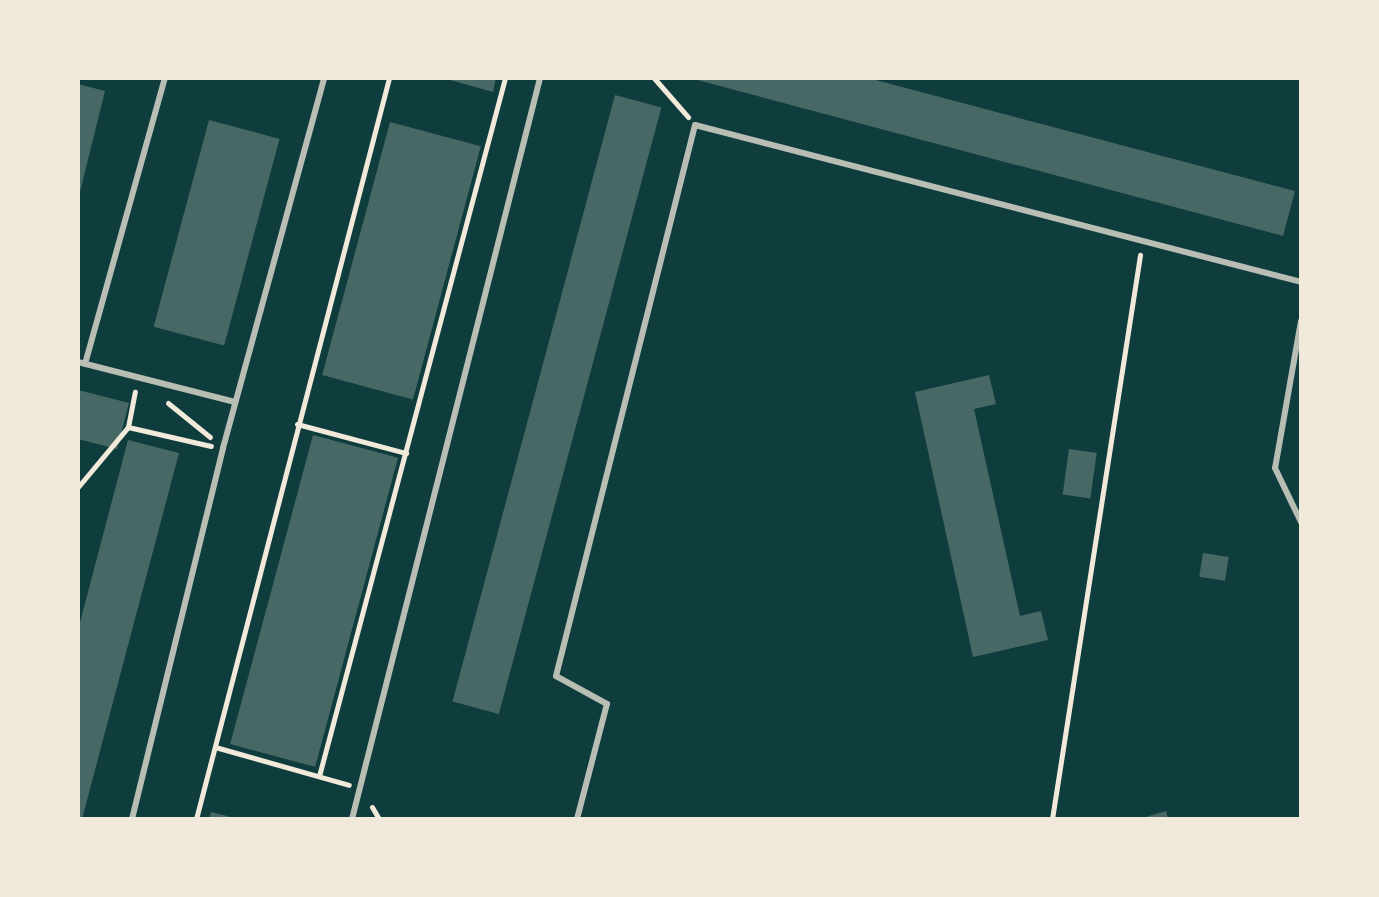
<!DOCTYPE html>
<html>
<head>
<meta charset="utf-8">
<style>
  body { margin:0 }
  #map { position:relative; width:1379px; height:897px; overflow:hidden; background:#0f3d3e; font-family:"Fira Sans Condensed",sans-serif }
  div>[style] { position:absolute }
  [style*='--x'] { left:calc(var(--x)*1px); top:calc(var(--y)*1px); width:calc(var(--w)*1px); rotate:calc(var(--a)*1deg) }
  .building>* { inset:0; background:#486865; transform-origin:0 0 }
  .path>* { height:5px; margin:-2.5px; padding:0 2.5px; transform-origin:2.5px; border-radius:2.5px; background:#f1e9da }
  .service>* { height:6px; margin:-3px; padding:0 3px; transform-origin:3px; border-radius:3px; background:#b8beb3 }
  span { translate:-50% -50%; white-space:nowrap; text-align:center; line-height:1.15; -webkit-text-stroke:8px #f1e9da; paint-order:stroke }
  .frame { position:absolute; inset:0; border:80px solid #f1e9da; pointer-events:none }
</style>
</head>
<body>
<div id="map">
  <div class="building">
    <i style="clip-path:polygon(443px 78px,496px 78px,493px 92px)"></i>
    <i style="clip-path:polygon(690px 78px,868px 78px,1295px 191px,1283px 236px)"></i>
    <i style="clip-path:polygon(78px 84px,105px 91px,79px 196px,78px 196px)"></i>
    <i style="left:615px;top:95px;width:48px;height:628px;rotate:15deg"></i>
    <i style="left:209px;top:120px;width:73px;height:214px;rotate:15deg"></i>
    <i style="left:390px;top:122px;width:94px;height:262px;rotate:15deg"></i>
    <i style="clip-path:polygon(989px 375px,996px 404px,974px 409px,1020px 616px,1041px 611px,1048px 640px,973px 657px,915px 392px)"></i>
    <i style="clip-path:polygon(78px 390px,129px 403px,117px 449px,78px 439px)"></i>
    <i style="left:313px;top:435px;width:88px;height:320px;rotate:15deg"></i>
    <i style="clip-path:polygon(128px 440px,179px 453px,82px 819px,78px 819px,78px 630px)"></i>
    <i style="left:1069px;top:449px;width:28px;height:46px;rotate:8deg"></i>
    <i style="left:1203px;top:553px;width:26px;height:24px;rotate:9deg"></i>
    <i style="clip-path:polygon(1166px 811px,1168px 819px,1142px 819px,1142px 818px)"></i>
    <i style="clip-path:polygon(211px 812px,235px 818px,235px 819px,209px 819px)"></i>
  </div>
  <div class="path">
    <i style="--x:654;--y:78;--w:52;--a:48.9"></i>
    <i style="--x:168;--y:403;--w:54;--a:39"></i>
    <i style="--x:297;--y:424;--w:113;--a:14.9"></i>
    <i style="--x:128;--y:427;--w:36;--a:-79"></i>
    <i style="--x:78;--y:487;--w:78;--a:-50.2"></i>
    <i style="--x:128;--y:427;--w:85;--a:12.9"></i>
    <i style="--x:215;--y:747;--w:139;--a:15.8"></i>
    <i style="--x:319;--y:776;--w:722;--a:-75.08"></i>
    <i style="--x:372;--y:807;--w:14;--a:60"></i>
    <i style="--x:196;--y:819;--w:766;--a:-75.4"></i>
    <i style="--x:1052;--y:819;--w:571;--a:-81.13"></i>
  </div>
  <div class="service">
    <i style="--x:1301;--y:321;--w:149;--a:100"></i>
    <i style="--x:1275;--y:468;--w:60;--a:64.3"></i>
    <i style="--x:78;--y:362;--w:162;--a:14.3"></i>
    <i style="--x:85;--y:364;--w:297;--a:-74.4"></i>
    <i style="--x:132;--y:819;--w:382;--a:-76.2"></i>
    <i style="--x:223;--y:448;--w:384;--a:-74.7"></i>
    <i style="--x:352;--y:819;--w:764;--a:-75.76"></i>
    <i style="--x:577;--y:819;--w:119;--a:-75.4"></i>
    <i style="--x:607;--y:704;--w:58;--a:-151.2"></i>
    <i style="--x:556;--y:676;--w:568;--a:-75.84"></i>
    <i style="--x:695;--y:125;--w:626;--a:14.52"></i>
  </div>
  <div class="frame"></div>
</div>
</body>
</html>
